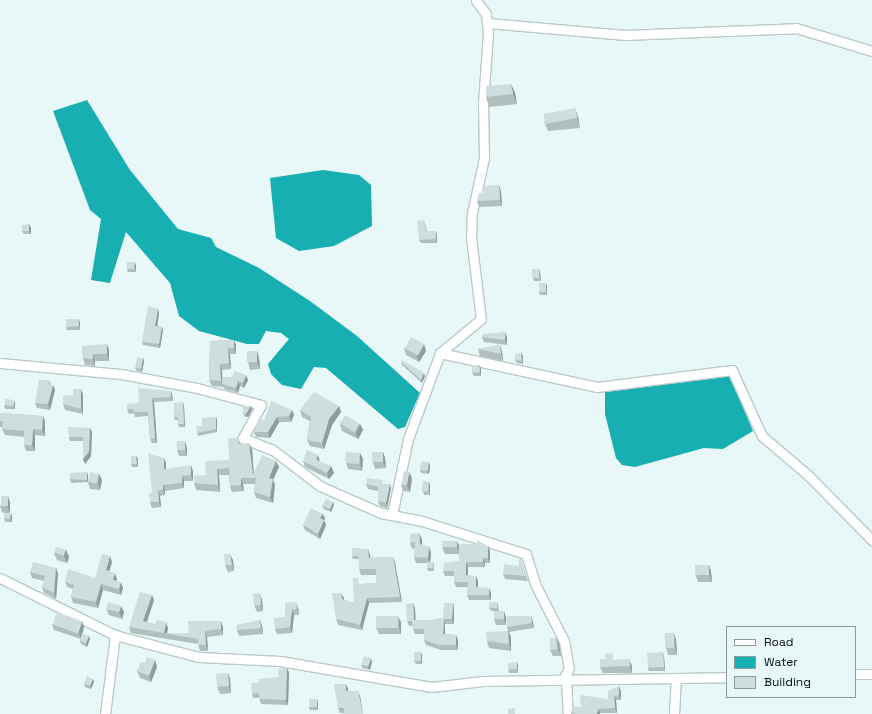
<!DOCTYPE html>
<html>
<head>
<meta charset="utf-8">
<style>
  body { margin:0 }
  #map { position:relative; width:872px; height:714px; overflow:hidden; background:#e8f7f7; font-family:"Space Grotesk",sans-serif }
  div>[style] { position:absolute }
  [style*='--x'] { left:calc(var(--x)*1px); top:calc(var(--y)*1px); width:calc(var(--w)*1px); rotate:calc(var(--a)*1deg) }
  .water>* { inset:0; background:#18afb3 }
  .roads { filter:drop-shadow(1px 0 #bac9c9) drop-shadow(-1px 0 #bac9c9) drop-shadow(0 1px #bac9c9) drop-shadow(0 -1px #bac9c9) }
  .street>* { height:9px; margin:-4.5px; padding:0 4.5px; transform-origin:4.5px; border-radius:4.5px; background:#fff }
  .wall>* { inset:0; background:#b1bebe }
  .shaded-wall>* { inset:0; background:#909b9b }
  .building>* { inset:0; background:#cedddd; transform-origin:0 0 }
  span { translate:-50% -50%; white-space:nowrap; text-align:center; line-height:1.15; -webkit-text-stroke:3px #e8f7f7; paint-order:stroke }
  .legend { position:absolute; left:726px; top:626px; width:130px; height:72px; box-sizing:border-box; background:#e8f7f7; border:1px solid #8f9a9a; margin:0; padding:5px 7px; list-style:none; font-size:12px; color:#090e0e }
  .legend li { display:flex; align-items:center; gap:8px; height:20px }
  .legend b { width:20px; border:1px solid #8f9a9a }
</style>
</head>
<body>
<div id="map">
  <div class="water">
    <i style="clip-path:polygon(87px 100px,130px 170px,178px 229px,211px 238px,216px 247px,259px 268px,310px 301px,357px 336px,420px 393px,405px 427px,398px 429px,326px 368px,314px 367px,301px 389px,282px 385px,271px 374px,268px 364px,289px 339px,281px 333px,266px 331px,259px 344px,247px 344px,199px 331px,179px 316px,170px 283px,126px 232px,110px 283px,91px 280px,101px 219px,90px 210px,53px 111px)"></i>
    <i style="clip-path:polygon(323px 170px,359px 175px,371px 185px,372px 226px,334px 246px,299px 251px,276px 238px,270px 178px)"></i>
    <i style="clip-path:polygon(729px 374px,753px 431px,723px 449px,704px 448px,635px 467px,622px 465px,616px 458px,605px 414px,605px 392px)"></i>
  </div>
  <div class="roads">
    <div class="street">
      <i style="--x:488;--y:23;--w:138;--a:5"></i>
      <i style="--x:625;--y:35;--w:171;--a:-2.3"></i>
      <i style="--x:796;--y:28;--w:79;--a:16.8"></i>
      <i style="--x:440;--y:353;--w:161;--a:12.2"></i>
      <i style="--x:597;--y:387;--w:136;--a:-7.2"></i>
      <i style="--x:732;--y:370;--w:72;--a:65.6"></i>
      <i style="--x:762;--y:436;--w:62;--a:40.4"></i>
      <i style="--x:809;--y:476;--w:90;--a:45.5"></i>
      <i style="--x:0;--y:363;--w:121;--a:5.2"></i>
      <i style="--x:121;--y:374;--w:77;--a:10.4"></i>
      <i style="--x:197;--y:388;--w:66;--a:14.9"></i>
      <i style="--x:261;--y:405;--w:38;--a:119"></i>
      <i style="--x:243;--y:438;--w:32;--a:22"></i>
      <i style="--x:273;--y:450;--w:59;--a:37.5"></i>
      <i style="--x:320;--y:486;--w:67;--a:23.9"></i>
      <i style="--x:381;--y:513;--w:42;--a:11"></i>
      <i style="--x:422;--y:521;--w:109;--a:17.6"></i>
      <i style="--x:526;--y:554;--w:31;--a:73"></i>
      <i style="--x:535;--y:584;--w:64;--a:63"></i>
      <i style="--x:564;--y:641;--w:27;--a:80"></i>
      <i style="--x:569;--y:668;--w:13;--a:117"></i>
      <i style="--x:392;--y:515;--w:78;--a:-78.1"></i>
      <i style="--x:408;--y:439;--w:92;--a:-69.6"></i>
      <i style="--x:440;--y:353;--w:53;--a:-39.7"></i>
      <i style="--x:481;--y:319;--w:82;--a:-97"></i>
      <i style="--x:471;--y:238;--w:25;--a:-88"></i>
      <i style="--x:472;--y:213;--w:56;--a:-77.7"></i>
      <i style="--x:484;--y:158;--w:55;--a:-91"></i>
      <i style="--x:483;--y:103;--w:69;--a:-85.9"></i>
      <i style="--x:488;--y:34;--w:20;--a:-96"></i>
      <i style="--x:486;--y:14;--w:17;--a:-126"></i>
      <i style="--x:0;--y:578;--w:128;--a:26.4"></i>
      <i style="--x:115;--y:635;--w:87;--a:14.7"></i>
      <i style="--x:199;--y:657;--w:81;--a:2.8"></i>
      <i style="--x:280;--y:661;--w:154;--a:9.7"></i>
      <i style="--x:432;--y:687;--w:51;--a:-6.7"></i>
      <i style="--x:483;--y:681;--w:244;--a:-0.9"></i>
      <i style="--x:855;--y:674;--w:17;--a:0"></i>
      <i style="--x:566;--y:680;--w:34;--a:87"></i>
      <i style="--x:105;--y:714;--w:80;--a:-82.8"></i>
      <i style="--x:674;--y:714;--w:36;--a:-87"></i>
    </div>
  </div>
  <div class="wall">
    <i style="clip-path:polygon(511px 84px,515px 93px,517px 104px,489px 107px,486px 97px)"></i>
    <i style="clip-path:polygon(578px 117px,580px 128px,548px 131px,544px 121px)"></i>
    <i style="clip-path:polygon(501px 191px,502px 206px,479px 207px,477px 201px)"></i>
    <i style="clip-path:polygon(424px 220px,425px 223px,427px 231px,437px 234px,437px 243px,421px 243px,419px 240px)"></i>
    <i style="clip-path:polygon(29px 224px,31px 228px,31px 234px,24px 234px,22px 231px)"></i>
    <i style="clip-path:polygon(136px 265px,136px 272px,128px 272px,127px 269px)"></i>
    <i style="clip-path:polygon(539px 269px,540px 272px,541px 281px,534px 281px,533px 278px)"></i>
    <i style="clip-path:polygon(547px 286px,547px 295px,540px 295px,539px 292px)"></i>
    <i style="clip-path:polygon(158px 309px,159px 313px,157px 326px,162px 327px,163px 330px,160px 348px,143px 345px,142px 342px)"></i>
    <i style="clip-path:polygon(80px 322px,80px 330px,67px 330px,66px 327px)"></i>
    <i style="clip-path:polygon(505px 332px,507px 338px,507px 345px,484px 342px,482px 337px)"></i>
    <i style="clip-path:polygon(234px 340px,236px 345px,236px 354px,230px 354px,231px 369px,222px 370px,222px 378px,246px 375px,248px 380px,244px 388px,240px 386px,238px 393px,224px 389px,223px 386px,223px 387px,212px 386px,209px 380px,210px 341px)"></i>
    <i style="clip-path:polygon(424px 344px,426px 351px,419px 362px,406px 355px,404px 348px)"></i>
    <i style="clip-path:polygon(500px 345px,502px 352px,503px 361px,480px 356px,478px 349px)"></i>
    <i style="clip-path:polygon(82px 346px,109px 350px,109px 361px,95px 361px,95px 366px,85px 365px,83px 358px)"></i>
    <i style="clip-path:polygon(257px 351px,259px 358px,260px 369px,250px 370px,248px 363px)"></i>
    <i style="clip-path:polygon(521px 353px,523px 356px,523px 364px,517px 363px,515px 360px)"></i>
    <i style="clip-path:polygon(143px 358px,144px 361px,142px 372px,137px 371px,135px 368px)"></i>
    <i style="clip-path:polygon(401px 362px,425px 376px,422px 383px,402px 365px)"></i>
    <i style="clip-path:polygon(481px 368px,481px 376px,474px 376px,472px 373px)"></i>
    <i style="clip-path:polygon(49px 380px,51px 385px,53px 385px,55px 390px,50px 410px,37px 408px,35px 403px)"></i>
    <i style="clip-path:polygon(171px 391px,172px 395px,173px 401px,154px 402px,157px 443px,152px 443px,150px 439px,148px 416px,135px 417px,134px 413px,129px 414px,127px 409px,139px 403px)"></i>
    <i style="clip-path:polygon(83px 394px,83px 414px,65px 410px,63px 404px,73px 395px)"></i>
    <i style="clip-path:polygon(183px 402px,184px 406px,185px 427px,179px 427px,178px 424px,178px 420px,175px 420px,174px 417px)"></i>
    <i style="clip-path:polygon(15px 403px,15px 409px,5px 409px,4px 405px)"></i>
    <i style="clip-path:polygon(251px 406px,252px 409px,248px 417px,245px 417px,243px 414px)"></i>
    <i style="clip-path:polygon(339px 406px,341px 412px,332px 425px,324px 449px,310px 446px,307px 440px,310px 421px,302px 417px,300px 410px)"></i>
    <i style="clip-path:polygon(292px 410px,294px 415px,291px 422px,279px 422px,270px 438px,256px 437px,254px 432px,264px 421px)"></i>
    <i style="clip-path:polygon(0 413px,43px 416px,45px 422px,45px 436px,35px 435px,35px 451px,26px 451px,24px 445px,24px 437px,5px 435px,2px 429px,2px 427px,0 427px)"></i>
    <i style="clip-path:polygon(216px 417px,217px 420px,217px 432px,198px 436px,197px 433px,202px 426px)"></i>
    <i style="clip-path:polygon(340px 424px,360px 424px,363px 430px,358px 439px,342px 431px)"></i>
    <i style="clip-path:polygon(90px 428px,92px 432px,91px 456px,85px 464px,83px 441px,70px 441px,69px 437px)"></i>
    <i style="clip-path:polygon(238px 438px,240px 444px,252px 449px,254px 473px,276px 461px,279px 467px,273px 480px,275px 485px,273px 503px,256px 498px,254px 492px,255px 484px,243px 484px,244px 491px,232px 492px,230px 486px,229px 475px,219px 475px,220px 492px,196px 490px,194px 483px,229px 460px)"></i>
    <i style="clip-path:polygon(187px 448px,187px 456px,179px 456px,177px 450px)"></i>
    <i style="clip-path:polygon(383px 452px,385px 458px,386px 468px,375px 469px,373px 462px)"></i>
    <i style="clip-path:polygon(360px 453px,363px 459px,362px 471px,348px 469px,346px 463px)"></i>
    <i style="clip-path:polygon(136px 456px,138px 459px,138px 467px,132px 467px,131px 464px)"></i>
    <i style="clip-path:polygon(303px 461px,320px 462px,331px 466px,334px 473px,329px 479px,305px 467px)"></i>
    <i style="clip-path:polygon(429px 462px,430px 466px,429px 474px,421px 473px,420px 470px)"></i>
    <i style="clip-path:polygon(166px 463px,166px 469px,193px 471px,193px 481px,184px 481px,184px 488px,165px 491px,165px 495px,160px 496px,161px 507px,152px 508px,150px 502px,152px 493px)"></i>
    <i style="clip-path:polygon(99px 474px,102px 480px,100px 490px,90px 489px,88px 482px,71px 483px,70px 479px,88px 475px,88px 481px)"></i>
    <i style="clip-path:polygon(412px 478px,410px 492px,403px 491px,401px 485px)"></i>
    <i style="clip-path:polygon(429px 482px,430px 485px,430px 495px,424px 495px,423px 491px)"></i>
    <i style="clip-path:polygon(366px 484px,390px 484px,391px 489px,387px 508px,380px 506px,378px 501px,378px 491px,368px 489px)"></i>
    <i style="clip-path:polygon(8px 496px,10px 503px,10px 513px,11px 513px,12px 516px,12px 522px,5px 522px,4px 518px,4px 513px,2px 512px,0 506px)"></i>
    <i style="clip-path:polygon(333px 502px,334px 505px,331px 512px,324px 509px,322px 506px)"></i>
    <i style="clip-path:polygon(323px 514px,325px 519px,324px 520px,326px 525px,320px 539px,305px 530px,303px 525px)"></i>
    <i style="clip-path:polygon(422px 539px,422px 545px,429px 547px,431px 553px,430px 562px,433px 562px,434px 565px,434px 571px,428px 571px,427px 568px,427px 563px,416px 563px,414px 557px,415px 548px,412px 549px,410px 543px)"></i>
    <i style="clip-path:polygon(459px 546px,490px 551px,490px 563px,485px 563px,485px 567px,468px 567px,468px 575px,478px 581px,478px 587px,491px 593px,491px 600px,469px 600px,467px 595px,468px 587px,456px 587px,454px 582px,454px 576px,445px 576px,443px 571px,459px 561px,459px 554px,445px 554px,442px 547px)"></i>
    <i style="clip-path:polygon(359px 549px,368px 549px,370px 555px,370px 558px,393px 557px,395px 563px,402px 602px,369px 603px,362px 630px,338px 625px,336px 619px,344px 598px,344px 600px,354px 603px,361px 584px,376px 583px,376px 575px,361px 575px,359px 569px,359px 559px,353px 559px,352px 556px)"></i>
    <i style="clip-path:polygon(66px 550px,69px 557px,67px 563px,57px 560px,54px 553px)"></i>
    <i style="clip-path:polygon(520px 557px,528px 581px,505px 579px,503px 574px,519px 566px)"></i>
    <i style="clip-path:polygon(233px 560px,234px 571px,228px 572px,225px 565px)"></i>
    <i style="clip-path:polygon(112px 562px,109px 571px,117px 579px,116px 581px,123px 588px,121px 595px,103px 590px,98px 608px,73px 603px,71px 597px,73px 589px,67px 587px,65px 582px,95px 578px)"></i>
    <i style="clip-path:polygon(709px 565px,711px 572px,712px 582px,698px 582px,696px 576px)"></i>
    <i style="clip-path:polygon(56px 568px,58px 574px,56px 599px,44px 593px,42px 587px,44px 581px,32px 578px,30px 572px)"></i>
    <i style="clip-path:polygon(152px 595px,154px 600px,147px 622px,168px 628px,167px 633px,189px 633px,223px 627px,223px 635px,207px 637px,208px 651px,200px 651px,198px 644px,131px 633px,129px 627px)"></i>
    <i style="clip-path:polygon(262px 600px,263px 611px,257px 612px,254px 605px)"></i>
    <i style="clip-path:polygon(497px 602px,498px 605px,499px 611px,491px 611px,489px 608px)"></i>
    <i style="clip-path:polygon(285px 603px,298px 608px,299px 615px,294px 615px,292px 633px,277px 634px,275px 629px,285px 617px)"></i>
    <i style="clip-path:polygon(453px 603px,454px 608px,454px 624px,445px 624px,445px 634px,456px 635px,458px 640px,458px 650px,441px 650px,426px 645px,424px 640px,424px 634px,415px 634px,413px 629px,413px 626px,409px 626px,407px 621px,415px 608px,415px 620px,432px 620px,443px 618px)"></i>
    <i style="clip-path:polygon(106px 609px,124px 612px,122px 619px,109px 615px)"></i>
    <i style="clip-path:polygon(504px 611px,506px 618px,506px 625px,496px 625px,494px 619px)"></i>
    <i style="clip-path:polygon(531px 616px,533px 622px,534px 628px,509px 632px,511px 637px,511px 651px,489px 648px,487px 641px,508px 631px,507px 627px)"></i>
    <i style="clip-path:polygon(260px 620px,262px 626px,263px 634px,239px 636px,237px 630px)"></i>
    <i style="clip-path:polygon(82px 621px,84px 627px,82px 634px,89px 636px,90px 639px,87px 647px,81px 644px,80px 641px,81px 639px,54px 630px,52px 624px)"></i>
    <i style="clip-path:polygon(401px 622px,401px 634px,379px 634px,376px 628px)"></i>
    <i style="clip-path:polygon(556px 638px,559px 644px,561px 656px,553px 656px,550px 650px)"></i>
    <i style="clip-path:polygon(676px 639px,677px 655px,668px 655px,666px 648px)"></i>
    <i style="clip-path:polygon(422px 655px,422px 664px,416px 664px,414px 661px)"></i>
    <i style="clip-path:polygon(664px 656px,665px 671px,649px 671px,648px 668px)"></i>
    <i style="clip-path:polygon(155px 660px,157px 667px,151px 682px,140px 678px,137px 671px,145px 663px)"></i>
    <i style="clip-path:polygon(615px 660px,632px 666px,632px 673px,603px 673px,600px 667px)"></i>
    <i style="clip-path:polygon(372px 662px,370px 670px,362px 668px,361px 665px)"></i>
    <i style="clip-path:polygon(517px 662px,518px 665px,518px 673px,509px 673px,508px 670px)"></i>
    <i style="clip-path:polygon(287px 668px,289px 673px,288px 705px,261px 704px,259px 698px,253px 698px,252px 694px,259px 683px,279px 677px)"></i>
    <i style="clip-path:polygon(228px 673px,230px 679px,231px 693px,220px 694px,217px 687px)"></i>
    <i style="clip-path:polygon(93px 679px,94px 682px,91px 689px,85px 687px,84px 684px)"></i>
    <i style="clip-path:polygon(346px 684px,348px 689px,348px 691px,360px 696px,363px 714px,344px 714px,344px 713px,340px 713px,338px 708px)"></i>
    <i style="clip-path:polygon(621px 691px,621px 700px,616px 700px,617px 713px,600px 713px,600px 714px,571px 714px,571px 713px,581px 707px,608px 699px)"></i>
    <i style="clip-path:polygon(318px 702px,318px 710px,310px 710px,309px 707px)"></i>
  </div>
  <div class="shaded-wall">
    <i style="clip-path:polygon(511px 84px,515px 93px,517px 104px,513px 94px)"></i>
    <i style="clip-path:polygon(575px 108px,578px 117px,580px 128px,577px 118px)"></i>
    <i style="clip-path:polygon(499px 185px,501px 191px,502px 206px,500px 200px)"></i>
    <i style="clip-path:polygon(29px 224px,31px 228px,31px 234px,29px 231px)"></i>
    <i style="clip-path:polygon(436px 231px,437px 234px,437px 243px,436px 239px)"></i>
    <i style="clip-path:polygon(134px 262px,136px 265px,136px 272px,135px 269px)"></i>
    <i style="clip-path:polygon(539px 269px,540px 272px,541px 281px,540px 277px)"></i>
    <i style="clip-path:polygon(546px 283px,547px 286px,547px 295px,546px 291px)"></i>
    <i style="clip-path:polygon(158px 309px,159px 313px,157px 329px,155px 326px)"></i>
    <i style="clip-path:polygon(78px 319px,80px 322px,80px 330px,79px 326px)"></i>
    <i style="clip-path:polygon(162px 327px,163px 330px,160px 348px,159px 344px)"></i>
    <i style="clip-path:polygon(505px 332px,507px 338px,507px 345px,505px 340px)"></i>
    <i style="clip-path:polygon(234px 340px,236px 345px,236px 354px,234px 348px)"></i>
    <i style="clip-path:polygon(107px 344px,109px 350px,109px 361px,107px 354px)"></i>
    <i style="clip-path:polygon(424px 344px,426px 351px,419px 362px,417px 356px)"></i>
    <i style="clip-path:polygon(500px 345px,502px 352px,503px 361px,501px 354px)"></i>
    <i style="clip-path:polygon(228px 348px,230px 354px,231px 369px,229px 363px)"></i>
    <i style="clip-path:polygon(257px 351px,259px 358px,260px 369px,257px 362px)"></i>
    <i style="clip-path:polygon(521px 353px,523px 356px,523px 364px,522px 361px)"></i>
    <i style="clip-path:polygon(93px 354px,95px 361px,95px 366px,93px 359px)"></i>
    <i style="clip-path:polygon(143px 358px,144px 361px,142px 372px,141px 368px)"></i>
    <i style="clip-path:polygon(220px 364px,222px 370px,223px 384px,222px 384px,223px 387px,221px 381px)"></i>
    <i style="clip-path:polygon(479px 365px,481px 368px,481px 376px,480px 372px)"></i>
    <i style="clip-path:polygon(424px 373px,425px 376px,422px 383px,421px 380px)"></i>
    <i style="clip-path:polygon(246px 375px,248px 380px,244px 388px,243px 383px)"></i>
    <i style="clip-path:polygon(238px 381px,240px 386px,238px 393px,236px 388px)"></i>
    <i style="clip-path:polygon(53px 385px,55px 390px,50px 410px,48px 404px)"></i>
    <i style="clip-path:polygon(81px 389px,83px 394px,83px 414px,81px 409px)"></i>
    <i style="clip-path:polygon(171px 391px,172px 395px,173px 401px,171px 397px)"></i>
    <i style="clip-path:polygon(152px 398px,154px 402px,157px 443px,155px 438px)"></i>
    <i style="clip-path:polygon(14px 400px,15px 403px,15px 409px,14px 406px)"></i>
    <i style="clip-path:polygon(183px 402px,184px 406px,185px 427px,184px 424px)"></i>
    <i style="clip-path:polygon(251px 406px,252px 409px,248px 417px,246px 414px)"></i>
    <i style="clip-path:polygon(339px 406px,341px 412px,332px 425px,324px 449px,322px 443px,329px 419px)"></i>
    <i style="clip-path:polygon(292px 410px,294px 415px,291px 422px,289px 416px)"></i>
    <i style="clip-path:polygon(43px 416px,45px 422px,45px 436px,42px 430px)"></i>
    <i style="clip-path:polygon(216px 417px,217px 420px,217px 432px,216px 429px)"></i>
    <i style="clip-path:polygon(277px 417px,279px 422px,270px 438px,268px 432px)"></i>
    <i style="clip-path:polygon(360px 424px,363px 430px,358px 439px,356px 433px)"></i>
    <i style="clip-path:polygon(90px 428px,92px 432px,91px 456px,85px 464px,83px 459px)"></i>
    <i style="clip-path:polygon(33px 429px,35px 435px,35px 451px,32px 445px)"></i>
    <i style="clip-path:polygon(185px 441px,187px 448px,187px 456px,185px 449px)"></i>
    <i style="clip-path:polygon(249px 443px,252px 449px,254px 478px,253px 475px)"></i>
    <i style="clip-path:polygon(383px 452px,385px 458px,386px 468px,383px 462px)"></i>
    <i style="clip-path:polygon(360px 453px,363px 459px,362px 471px,360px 464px)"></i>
    <i style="clip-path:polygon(318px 455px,320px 461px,316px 460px)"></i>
    <i style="clip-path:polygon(136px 456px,138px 459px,138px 467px,137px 464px)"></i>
    <i style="clip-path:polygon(164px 458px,166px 463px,166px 475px,164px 469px)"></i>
    <i style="clip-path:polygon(276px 461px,279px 467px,273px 480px,275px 485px,273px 503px,270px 497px,269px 478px)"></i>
    <i style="clip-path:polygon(429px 462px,430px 466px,429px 474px,427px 471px)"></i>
    <i style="clip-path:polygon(191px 465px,193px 471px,193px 481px,191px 475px)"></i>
    <i style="clip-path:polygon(331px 466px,334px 473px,329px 479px,327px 473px)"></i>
    <i style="clip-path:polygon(217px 469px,219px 475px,220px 492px,218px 485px)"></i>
    <i style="clip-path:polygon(87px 472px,88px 475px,88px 483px,87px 480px)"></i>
    <i style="clip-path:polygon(409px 472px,412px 478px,410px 492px,407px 485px)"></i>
    <i style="clip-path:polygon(99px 474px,102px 480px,100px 490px,98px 484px)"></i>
    <i style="clip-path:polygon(182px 476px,184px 481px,184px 488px,182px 483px)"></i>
    <i style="clip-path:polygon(241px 478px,243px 484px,244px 491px,241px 485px)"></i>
    <i style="clip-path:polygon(429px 482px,430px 485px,430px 495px,429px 491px)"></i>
    <i style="clip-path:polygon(390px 484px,391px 489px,387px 508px,386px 503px)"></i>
    <i style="clip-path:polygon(163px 485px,165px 491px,165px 495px,163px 490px)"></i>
    <i style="clip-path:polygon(158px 490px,160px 496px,161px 507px,159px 502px)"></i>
    <i style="clip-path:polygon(8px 496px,10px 503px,10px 513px,7px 506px)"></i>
    <i style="clip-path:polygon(333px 502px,334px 505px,331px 512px,330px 509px)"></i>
    <i style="clip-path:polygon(11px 513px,12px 516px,12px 522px,10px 519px)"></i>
    <i style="clip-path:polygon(323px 514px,325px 519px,322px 523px,320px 518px)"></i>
    <i style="clip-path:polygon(324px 520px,326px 525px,320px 539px,318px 534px)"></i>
    <i style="clip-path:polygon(419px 533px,422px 539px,422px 550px,420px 544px)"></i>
    <i style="clip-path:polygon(457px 541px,460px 548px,460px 554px,457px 547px)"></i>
    <i style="clip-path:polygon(488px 546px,490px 551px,490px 563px,488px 558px)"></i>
    <i style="clip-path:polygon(429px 547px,431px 553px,430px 564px,428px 558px)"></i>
    <i style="clip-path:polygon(368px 549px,370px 555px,371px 564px,369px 558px)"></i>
    <i style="clip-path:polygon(66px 550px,69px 557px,67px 563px,64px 556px)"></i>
    <i style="clip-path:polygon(230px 554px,233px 560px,234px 571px,232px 565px)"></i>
    <i style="clip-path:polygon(110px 556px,112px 562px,108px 576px,106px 570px)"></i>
    <i style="clip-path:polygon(393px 557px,395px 563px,402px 602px,400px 597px)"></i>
    <i style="clip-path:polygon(483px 558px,485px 563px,485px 567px,483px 562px)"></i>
    <i style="clip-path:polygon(466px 562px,468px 567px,468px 581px,466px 575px)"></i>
    <i style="clip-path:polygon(709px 565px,711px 572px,712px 582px,709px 575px)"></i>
    <i style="clip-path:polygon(56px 568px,58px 574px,56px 599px,54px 593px)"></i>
    <i style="clip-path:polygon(115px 573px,117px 579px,115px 585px,113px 580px)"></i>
    <i style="clip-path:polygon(476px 576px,478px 581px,478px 593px,476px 587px)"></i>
    <i style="clip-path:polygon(121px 582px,123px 588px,121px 595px,119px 589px)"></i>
    <i style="clip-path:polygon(101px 584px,103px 590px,98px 608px,96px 602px)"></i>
    <i style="clip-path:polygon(489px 588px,491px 593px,491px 600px,489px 595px)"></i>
    <i style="clip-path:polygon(260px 593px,262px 600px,263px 611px,261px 605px)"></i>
    <i style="clip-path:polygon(341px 593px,344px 598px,344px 605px,342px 599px)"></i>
    <i style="clip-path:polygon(152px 595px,154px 600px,145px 627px,143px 621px)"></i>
    <i style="clip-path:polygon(367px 598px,369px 603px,362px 630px,360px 625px)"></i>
    <i style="clip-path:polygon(296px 602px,298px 608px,299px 615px,297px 609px)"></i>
    <i style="clip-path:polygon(413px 603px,415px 608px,416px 625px,414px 620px)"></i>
    <i style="clip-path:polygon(453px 603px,454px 608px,454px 624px,452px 619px)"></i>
    <i style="clip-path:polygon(121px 606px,124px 612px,122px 619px,119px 612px)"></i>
    <i style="clip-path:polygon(292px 610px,294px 615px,292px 633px,290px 627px)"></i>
    <i style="clip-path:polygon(504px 611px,506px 618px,506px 625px,504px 619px)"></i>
    <i style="clip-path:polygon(398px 616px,401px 622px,401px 634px,399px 627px)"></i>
    <i style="clip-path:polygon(531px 616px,533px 622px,534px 628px,532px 623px)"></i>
    <i style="clip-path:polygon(444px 619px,445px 624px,445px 639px,443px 634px)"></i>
    <i style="clip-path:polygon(260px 620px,262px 626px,263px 634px,261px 628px)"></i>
    <i style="clip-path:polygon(82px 621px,84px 627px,81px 639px,79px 633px)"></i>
    <i style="clip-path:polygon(221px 621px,223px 627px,223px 635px,221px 629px)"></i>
    <i style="clip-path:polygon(166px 622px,168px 628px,167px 634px,164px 633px)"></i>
    <i style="clip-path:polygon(205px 631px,207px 637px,208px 651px,206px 645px)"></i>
    <i style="clip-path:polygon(508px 631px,511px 637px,511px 651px,509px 644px)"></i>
    <i style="clip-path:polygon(674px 633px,676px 639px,677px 655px,675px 648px)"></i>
    <i style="clip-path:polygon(456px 635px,458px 640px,458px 650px,456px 645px)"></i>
    <i style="clip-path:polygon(89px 636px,90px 639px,87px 647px,86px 643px)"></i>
    <i style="clip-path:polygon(556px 638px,559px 644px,561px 656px,558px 649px)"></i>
    <i style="clip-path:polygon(421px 652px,422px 655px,422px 664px,421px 661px)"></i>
    <i style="clip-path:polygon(663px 652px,664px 656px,665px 671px,664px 667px)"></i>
    <i style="clip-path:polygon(371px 658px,372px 662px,370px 670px,368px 667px)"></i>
    <i style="clip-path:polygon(629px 659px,632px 666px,632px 673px,630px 666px)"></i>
    <i style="clip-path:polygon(155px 660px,157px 667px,151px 682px,149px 676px)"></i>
    <i style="clip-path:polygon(517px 662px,518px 665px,518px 673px,517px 669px)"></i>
    <i style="clip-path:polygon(287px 668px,289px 673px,288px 705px,286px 700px)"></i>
    <i style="clip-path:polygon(228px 673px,230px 679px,231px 693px,229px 686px)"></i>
    <i style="clip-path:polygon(93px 679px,94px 682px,91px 689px,90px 686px)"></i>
    <i style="clip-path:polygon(346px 684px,348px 689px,348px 696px,346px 691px)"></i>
    <i style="clip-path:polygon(619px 686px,621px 691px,621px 700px,619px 695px)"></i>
    <i style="clip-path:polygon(358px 691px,360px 696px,363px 714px)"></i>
    <i style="clip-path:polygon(614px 696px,616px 700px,617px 713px,615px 708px)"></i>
    <i style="clip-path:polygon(317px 699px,318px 702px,318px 710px,317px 706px)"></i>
    <i style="clip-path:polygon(598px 709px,600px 713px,600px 714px,597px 714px)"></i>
  </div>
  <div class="building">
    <i style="clip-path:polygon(511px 84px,513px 94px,486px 97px,486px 86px)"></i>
    <i style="left:575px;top:108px;width:10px;height:32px;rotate:79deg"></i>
    <i style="clip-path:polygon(499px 185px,500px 200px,477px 201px,479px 193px,484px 193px,484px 186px)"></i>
    <i style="clip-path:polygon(424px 220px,426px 231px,436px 231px,436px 239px,419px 240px,417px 221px)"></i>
    <i style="clip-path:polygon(29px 224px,29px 231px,22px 231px,22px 225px)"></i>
    <i style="left:127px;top:262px;width:7px;height:7px"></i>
    <i style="left:532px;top:269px;width:7px;height:9px"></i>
    <i style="left:539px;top:283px;width:7px;height:9px"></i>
    <i style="clip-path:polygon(148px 306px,158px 309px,155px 326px,162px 327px,159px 344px,142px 342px)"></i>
    <i style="clip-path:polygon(66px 319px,78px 319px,79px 326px,66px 327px)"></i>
    <i style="clip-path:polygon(505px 332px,505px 340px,482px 337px,483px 334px)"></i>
    <i style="left:411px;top:337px;width:15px;height:13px;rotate:28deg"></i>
    <i style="clip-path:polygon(234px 340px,234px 348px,228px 348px,229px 363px,220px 364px,221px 381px,209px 380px,210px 341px)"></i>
    <i style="clip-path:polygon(107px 344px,107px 354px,93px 354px,93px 359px,83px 358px,82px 346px)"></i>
    <i style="clip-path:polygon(500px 345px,501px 354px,478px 349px)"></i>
    <i style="left:257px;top:351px;width:11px;height:10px;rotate:90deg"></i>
    <i style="clip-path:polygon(521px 353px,522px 361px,515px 360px,515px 354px)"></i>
    <i style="left:137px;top:357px;width:6px;height:11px;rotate:9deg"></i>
    <i style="clip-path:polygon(402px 360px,424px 373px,421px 380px,401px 362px)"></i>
    <i style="clip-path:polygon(472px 365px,479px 365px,480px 372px,472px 373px)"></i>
    <i style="clip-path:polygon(235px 371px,246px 375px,243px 383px,238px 381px,236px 388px,222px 384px,222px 378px,232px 377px)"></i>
    <i style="clip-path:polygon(39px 380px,49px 380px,49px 385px,53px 385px,48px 404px,35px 403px)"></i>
    <i style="clip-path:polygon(138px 388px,171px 391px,171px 397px,152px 398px,155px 438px,150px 439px,148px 412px,134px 412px,133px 409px,127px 409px,127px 404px,139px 403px)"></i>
    <i style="clip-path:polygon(73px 389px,81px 389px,81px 409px,63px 404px,63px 396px,73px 395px)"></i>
    <i style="clip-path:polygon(314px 392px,339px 406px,329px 419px,322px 443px,307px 440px,311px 417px,300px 410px)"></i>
    <i style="left:5px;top:399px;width:9px;height:6px;rotate:6deg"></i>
    <i style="clip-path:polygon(271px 401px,292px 410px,289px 416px,277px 417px,268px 432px,254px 432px,259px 417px,264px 421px)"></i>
    <i style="clip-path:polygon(183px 402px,184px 424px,178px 424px,178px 417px,174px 417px,174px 403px)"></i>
    <i style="clip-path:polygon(243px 406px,251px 406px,246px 414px,243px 414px)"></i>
    <i style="clip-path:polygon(0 413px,43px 416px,42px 430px,33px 429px,32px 445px,24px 445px,24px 431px,2px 429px,3px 421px,0 421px)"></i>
    <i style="left:345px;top:415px;width:17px;height:10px;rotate:31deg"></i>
    <i style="clip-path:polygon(216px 417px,216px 429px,197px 433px,196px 426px,202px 426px,202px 418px)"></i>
    <i style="clip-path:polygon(68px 427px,90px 428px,89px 452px,83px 459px,83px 437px,69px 437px)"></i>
    <i style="clip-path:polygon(228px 438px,238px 438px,238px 444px,249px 443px,253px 475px,262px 455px,276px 461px,269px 478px,273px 479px,270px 497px,254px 492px,256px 478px,241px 478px,241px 485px,230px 486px,229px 468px,217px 469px,218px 485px,194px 483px,194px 476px,206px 475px,205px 461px,229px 460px)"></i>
    <i style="left:177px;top:441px;width:8px;height:9px"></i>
    <i style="clip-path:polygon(307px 450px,318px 455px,316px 460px,331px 466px,327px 473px,303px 461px)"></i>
    <i style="left:346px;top:452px;width:14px;height:11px;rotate:4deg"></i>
    <i style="left:372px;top:452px;width:11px;height:10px"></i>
    <i style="clip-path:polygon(148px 453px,164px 458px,164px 469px,191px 465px,191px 475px,182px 476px,182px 483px,163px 485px,163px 490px,158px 490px,159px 502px,150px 502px,149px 493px,152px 493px)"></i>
    <i style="clip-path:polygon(131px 456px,136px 456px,137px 464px,131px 464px)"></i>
    <i style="left:421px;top:461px;width:8px;height:9px;rotate:7deg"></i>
    <i style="clip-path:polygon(404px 471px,409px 472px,407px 485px,401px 485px)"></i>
    <i style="clip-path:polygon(87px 472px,87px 480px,70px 479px,70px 473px)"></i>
    <i style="left:90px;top:472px;width:9px;height:10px;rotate:13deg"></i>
    <i style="clip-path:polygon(367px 478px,383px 480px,383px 484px,390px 484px,386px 503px,378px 501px,378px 487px,366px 484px)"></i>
    <i style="left:423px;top:481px;width:6px;height:10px;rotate:9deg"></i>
    <i style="left:1px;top:496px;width:7px;height:10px"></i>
    <i style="clip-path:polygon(326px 499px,333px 502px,330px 509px,322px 506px)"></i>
    <i style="clip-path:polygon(311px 508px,323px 514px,320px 518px,324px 520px,318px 534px,303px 525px)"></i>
    <i style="clip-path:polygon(4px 513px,11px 513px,10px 519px,4px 518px)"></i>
    <i style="clip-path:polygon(419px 533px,420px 544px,429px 547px,428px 558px,414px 557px,415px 542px,410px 543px,410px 534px)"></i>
    <i style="clip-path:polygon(477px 540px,488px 546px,488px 558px,483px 558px,483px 562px,466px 562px,466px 575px,476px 576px,476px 587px,489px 588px,489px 595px,467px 595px,468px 582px,454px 582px,454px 571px,443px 571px,444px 563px,459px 561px,459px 544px,477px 544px)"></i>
    <i style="left:442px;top:541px;width:15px;height:6px"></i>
    <i style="left:56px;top:547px;width:10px;height:6px;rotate:17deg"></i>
    <i style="left:359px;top:548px;width:8px;height:7px;rotate:90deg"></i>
    <i style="clip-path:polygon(358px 549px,368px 549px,369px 558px,393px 557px,400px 597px,367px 598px,360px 625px,336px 619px,332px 593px,341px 593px,342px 599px,354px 603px,353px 578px,358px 578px,359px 584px,376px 583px,376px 569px,359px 569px)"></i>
    <i style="clip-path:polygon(102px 554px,110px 556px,106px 570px,115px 573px,113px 580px,121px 582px,119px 589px,101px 584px,96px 602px,71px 597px,74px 585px,65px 582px,68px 569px,95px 578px)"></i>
    <i style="clip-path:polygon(224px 554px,230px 554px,232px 565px,225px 565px)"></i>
    <i style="clip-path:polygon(520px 557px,526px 576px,503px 574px,504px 564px,519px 566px)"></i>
    <i style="clip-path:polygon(33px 562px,56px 568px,54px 593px,42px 587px,45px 576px,30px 572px)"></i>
    <i style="left:427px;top:562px;width:6px;height:6px"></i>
    <i style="left:709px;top:565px;width:10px;height:14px;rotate:90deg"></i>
    <i style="clip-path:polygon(140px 592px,152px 595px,143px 621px,156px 625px,156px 620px,166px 622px,164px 633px,189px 633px,188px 621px,221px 621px,221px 629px,205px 631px,206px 645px,198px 645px,198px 639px,129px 627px)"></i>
    <i style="left:260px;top:593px;width:12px;height:7px;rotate:85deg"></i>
    <i style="clip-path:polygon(108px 602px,121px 606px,119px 612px,106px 609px)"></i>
    <i style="clip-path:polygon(296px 602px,297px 609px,292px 610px,290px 627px,275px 629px,274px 618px,285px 617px,285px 603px)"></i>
    <i style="left:489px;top:602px;width:8px;height:6px"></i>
    <i style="clip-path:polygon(413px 603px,414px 620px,432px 620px,443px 618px,444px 603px,453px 603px,452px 619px,444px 619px,443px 634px,456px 635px,456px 645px,439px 645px,424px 640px,424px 629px,413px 629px,412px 621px,407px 621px,406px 604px)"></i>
    <i style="left:494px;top:611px;width:10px;height:8px"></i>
    <i style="left:57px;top:612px;width:27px;height:13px;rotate:20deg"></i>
    <i style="left:376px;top:616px;width:22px;height:12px"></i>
    <i style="clip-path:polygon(506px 616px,531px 616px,532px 623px,507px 627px)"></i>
    <i style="clip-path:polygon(260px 620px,261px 628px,237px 630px,236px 625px)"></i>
    <i style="clip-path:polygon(508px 631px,509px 644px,487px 641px,486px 632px)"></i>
    <i style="clip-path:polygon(82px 633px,89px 636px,86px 643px,80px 641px)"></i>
    <i style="left:665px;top:633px;width:9px;height:15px"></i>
    <i style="clip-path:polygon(550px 638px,556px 638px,558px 649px,550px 650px)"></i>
    <i style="left:414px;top:652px;width:7px;height:9px"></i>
    <i style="left:663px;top:652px;width:15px;height:16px;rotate:86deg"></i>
    <i style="clip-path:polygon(613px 653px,613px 660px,629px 659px,630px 666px,600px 667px,600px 659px,606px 659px,605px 654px)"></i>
    <i style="left:364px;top:656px;width:7px;height:9px;rotate:16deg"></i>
    <i style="clip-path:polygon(147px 657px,155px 660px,149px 676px,137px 671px,141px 662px,145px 663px)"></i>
    <i style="clip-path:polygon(517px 662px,517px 669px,508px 670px,508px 663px)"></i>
    <i style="clip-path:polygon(287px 668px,286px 700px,259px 699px,259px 693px,252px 694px,251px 683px,259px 683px,258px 679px,279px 677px,278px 669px)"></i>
    <i style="left:228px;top:673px;width:13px;height:12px;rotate:86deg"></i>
    <i style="clip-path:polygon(87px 676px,93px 679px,90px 686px,84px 684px)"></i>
    <i style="clip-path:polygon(334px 684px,346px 684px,346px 691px,358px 691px,363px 714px,344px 714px,344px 708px,338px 708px)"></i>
    <i style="clip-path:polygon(619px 686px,619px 695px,614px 696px,615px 708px,598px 709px,597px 714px,577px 714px,571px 713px,572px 707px,581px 707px,580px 695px,608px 699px,608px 691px)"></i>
    <i style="left:309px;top:699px;width:8px;height:8px"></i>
    <i style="clip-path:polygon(515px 708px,515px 714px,508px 714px,508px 709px)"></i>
  </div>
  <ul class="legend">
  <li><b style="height:5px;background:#fff"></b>Road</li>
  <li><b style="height:11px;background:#18afb3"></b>Water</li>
  <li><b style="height:11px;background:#cedddd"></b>Building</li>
  </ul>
</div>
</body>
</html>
